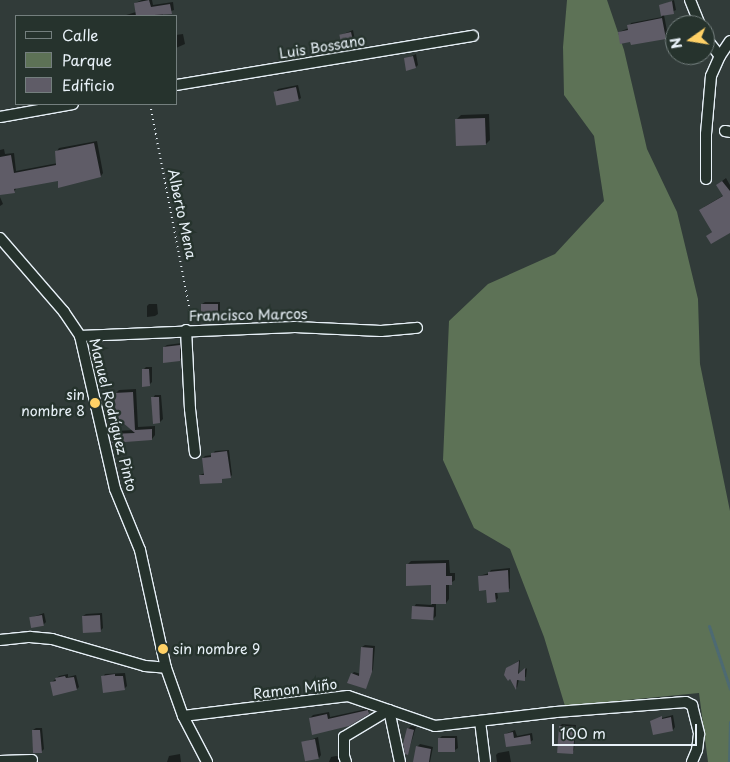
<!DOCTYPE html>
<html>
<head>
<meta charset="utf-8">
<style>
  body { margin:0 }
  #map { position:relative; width:730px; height:762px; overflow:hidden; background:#313b39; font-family:"Playpen Sans",sans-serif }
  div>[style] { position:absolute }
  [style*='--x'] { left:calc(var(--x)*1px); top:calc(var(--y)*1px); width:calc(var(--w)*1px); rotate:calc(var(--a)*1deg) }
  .green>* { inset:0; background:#5d7256 }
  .shadow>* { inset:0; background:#0007 }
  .stream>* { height:3px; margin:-1.5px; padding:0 1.5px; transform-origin:1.5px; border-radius:1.5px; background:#4d6a73 }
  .building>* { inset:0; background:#5f5c67; transform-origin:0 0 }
  .path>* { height:2px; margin-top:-1px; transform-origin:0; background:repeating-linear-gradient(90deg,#e8f1f8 0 1px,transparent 0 5px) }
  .roads { filter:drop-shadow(1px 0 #e8f1f8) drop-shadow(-1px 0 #e8f1f8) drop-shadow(0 1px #e8f1f8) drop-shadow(0 -1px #e8f1f8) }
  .minor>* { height:10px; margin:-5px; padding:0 5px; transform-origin:5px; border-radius:5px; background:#26332d }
  .dots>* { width:14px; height:14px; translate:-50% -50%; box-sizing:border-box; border:2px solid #26332d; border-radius:50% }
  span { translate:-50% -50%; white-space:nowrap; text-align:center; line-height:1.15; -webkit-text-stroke:5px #26332d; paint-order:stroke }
  .street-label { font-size:14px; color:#e8f1f8 }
  .poi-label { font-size:14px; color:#e8f1f8 }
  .right { translate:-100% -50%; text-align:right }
  .left { translate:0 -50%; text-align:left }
  .legend { position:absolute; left:15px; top:15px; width:162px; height:90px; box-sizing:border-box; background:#26332d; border:1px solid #747f7e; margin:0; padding:6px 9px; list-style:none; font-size:15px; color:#e8f1f8 }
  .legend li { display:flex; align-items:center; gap:10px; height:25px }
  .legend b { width:25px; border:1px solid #747f7e }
  .north { position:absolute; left:665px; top:15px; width:50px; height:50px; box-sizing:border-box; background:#26332d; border:1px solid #747f7e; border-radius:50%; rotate:257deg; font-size:14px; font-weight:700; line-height:20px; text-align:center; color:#e8f1f8 }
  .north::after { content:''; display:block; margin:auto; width:18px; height:22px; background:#ffd166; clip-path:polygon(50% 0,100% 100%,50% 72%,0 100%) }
  .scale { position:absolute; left:552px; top:724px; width:145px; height:22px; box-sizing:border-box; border:2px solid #e8f1f8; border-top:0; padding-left:6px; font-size:15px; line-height:18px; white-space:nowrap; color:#e8f1f8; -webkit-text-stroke:4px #26332d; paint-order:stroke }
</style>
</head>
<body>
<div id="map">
  <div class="green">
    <i style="clip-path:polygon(567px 0,607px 0,624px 50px,647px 149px,677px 212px,698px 299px,700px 364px,730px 511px,730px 762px,708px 762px,699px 693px,565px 706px,544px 637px,510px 549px,474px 528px,443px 460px,449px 321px,488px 284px,555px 254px,604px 201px,594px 136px,564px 95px,563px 47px)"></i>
  </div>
  <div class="shadow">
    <i style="clip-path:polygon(142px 0,152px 0,153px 5px,173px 2px,174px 10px,163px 14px,163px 16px,123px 16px,136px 12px,135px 3px)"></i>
    <i style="clip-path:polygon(674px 0,676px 10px,664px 15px,668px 36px,665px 38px,619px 32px,629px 28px,631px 23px,662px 17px,660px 6px)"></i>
    <i style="clip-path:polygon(353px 30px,355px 41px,353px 44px,341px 35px)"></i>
    <i style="clip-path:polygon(183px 34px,185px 44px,176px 48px,176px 35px)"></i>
    <i style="clip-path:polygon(416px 54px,418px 65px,416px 67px,405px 59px)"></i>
    <i style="clip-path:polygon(298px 85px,301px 98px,298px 100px,276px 92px,278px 89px)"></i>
    <i style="clip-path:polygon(489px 114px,490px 140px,486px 144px,456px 120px,461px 115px)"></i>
    <i style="clip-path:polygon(97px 141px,103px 173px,101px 176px,59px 179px,17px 187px,14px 192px,0 189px,0 150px,4px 149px,5px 154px,14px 153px,16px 171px,58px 163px,57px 151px,59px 148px)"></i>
    <i style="clip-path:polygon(726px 178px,730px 185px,730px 232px,707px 236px,713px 231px,704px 207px,724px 195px,717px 185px)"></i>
    <i style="clip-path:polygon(0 197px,3px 204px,0 206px)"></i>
    <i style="clip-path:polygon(205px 302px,220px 302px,220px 314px,218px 317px,202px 304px)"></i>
    <i style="clip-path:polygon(149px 304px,157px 304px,158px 314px,155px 316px,147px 317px,147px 306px)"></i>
    <i style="clip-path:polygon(182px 343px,182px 357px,179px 360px,164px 347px,167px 345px)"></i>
    <i style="clip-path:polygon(146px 367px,152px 367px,152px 382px,149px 385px,143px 370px)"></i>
    <i style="clip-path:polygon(136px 389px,138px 427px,155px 426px,155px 435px,152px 439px,113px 435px,116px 431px,134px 430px,115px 394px,119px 390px)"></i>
    <i style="clip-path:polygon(155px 395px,161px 395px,163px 419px,160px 422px,153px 398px)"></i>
    <i style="clip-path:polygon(229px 450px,232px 475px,230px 477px,223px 477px,221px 482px,200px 475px,205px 473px,203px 458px,205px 456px,212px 455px,215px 451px)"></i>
    <i style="clip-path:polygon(449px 560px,450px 573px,455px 573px,455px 580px,449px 584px,449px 599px,446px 603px,436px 603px,436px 616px,433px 619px,414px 607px,416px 604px,432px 605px,432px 584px,407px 565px,411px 561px)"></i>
    <i style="clip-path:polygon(510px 568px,510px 588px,508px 591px,497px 591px,498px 598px,495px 601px,479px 576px,489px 573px,491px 570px)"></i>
    <i style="clip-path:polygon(44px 613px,46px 622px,43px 625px,30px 618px)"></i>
    <i style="clip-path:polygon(102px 613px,103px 628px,101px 630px,83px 616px,86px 614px)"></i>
    <i style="clip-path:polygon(365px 645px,375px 646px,373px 669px,366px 687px,352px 674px,354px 672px,361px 674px,362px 647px)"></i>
    <i style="clip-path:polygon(520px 660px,519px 675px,527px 668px,526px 677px,519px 679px,517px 688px,510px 678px,509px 667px)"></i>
    <i style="clip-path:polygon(125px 673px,127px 686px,124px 689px,103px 677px,105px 674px)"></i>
    <i style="clip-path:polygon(68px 674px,68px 677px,76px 675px,79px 687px,77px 689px,52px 682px,59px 676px)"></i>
    <i style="clip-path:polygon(371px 708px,368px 713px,313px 734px,310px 718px,313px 715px,329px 712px,330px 717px)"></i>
    <i style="clip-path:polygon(673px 715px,675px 727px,673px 730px,651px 721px)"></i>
    <i style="clip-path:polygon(562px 724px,576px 725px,574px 750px,572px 752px,560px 726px)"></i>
    <i style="clip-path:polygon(411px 726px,416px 727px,408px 753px,408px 729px)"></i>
    <i style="clip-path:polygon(36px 728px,42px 728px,44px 749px,41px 752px,33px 730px)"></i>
    <i style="clip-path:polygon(515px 730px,517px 736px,532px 733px,533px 740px,530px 742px,507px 746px,505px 734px)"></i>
    <i style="clip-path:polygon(442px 736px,457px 736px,458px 748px,455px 750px,439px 739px)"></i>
    <i style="clip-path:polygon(318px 737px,321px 755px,319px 758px,302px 743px)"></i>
    <i style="clip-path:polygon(420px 744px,433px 747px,430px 762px,419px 762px,417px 747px)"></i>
    <i style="clip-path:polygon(509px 751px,511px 762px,497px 762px,496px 755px,498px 753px)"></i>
    <i style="clip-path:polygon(180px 754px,181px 762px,167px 762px,169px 756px)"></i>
    <i style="clip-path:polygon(336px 756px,340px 757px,341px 762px,329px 762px,331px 757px)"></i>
  </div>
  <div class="stream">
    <i style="--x:709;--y:626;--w:66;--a:71.6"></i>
    <i style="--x:729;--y:762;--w:40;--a:-88.6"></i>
  </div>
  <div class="building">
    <i style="clip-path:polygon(149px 0,151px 7px,170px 4px,172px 14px,136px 16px,134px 3px)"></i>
    <i style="clip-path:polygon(672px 1px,674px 14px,661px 16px,659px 5px)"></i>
    <i style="clip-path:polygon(662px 18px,666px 39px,631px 45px,630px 42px,620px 44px,618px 32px,628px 30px,627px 25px)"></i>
    <i style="left:351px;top:32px;width:13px;height:12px;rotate:77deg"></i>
    <i style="clip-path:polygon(413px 56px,416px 68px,406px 71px,404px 58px)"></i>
    <i style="left:296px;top:87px;width:14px;height:23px;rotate:78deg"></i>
    <i style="left:485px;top:118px;width:27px;height:30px;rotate:88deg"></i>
    <i style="clip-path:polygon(94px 143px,101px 177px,58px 188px,58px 181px,14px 189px,15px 193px,0 195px,0 157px,11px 155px,14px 173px,56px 165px,55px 151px)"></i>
    <i style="clip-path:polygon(722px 181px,730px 191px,730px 233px,711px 244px,706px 236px,712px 232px,699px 210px,723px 196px,716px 185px)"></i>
    <i style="left:201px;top:304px;width:17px;height:14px"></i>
    <i style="clip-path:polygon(180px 345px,180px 361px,163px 363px,163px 347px)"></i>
    <i style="clip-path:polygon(142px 369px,149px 369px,150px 386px,142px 387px)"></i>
    <i style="clip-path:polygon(133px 392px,135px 430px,152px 429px,152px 440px,112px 443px,111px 434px,135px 433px,116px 417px,114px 393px)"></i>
    <i style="clip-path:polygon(151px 397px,159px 397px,160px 423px,153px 424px)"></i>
    <i style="clip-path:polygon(227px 451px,231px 478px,222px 479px,222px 483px,200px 484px,199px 475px,204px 475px,202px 458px,211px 457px,211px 453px)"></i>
    <i style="clip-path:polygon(446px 563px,446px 576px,452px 576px,452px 585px,446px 585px,446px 604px,431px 604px,431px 585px,406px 586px,406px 564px)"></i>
    <i style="clip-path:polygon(508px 570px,509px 592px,495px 593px,496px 602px,487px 603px,486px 590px,479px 591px,478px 576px,488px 575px,488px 572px)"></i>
    <i style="left:412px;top:606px;width:22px;height:13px;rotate:3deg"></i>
    <i style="left:42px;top:615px;width:11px;height:13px;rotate:80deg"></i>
    <i style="left:100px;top:615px;width:17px;height:18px;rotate:87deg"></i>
    <i style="clip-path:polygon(361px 647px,373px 648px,372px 672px,366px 689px,347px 683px,351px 673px,359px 676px)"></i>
    <i style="clip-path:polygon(519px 661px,518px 674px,525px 668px,525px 681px,517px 680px,516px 690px,510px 679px,508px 681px,504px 675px,506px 668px)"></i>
    <i style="clip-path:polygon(115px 674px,115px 676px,123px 676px,125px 690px,103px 693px,101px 676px)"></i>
    <i style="clip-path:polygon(65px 676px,66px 678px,74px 677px,77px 690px,53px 696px,50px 682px,56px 681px,55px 678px)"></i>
    <i style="clip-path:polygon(368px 710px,369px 714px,349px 726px,312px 735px,309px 718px,327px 714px,328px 719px)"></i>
    <i style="clip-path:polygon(662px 716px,662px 719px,671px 717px,673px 731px,653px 735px,650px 721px)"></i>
    <i style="left:559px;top:726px;width:16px;height:27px;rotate:4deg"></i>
    <i style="clip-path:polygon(407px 728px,414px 730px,408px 755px,405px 754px,403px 744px)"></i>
    <i style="clip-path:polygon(32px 730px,40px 730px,42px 753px,33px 753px)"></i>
    <i style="clip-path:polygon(513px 732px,514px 738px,530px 735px,531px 744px,506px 747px,504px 734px)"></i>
    <i style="left:438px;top:738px;width:17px;height:14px"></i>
    <i style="left:315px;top:739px;width:20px;height:14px;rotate:79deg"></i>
    <i style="clip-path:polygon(416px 746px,431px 749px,429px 762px,413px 762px)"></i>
  </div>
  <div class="path">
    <i style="--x:150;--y:104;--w:222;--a:79.1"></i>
  </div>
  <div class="roads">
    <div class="minor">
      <i style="--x:690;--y:0;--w:27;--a:68"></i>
      <i style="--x:705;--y:37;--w:24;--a:52"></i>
      <i style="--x:176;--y:85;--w:301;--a:-9.4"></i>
      <i style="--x:0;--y:117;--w:74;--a:-10.1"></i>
      <i style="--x:725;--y:131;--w:5;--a:11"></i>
      <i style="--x:706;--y:179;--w:45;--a:-90"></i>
      <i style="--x:706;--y:134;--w:58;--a:-85.1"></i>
      <i style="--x:711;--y:76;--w:22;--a:-66"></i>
      <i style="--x:720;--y:56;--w:18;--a:-56"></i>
      <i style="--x:0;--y:238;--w:98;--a:49.1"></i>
      <i style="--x:64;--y:312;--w:29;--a:56"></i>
      <i style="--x:80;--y:336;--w:157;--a:77.1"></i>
      <i style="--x:115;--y:489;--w:66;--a:67.7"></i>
      <i style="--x:140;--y:550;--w:121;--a:77.6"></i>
      <i style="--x:166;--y:668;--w:51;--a:70.5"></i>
      <i style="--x:183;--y:716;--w:52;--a:62.4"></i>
      <i style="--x:186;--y:330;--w:79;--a:87.1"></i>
      <i style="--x:190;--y:409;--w:44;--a:83.5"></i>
      <i style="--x:80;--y:336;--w:215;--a:-2.4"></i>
      <i style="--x:295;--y:327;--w:86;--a:2.7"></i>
      <i style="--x:381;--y:331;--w:36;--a:-5"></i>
      <i style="--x:0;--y:640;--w:30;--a:-6"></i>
      <i style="--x:30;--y:637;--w:22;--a:5"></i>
      <i style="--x:52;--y:639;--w:97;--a:16.2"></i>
      <i style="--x:145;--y:666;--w:21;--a:5"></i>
      <i style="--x:183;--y:716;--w:166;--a:-6.9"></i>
      <i style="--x:348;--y:696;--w:92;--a:19"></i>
      <i style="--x:435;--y:726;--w:122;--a:-6.6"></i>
      <i style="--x:556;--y:712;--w:130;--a:-4.4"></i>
      <i style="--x:686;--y:702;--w:7;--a:27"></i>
      <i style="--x:692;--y:705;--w:30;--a:76"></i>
      <i style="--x:699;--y:734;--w:16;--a:97"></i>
      <i style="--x:697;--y:750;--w:13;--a:113"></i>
      <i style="--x:480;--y:721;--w:41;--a:83"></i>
      <i style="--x:0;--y:761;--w:32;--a:-2"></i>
      <i style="--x:346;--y:762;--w:6;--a:-108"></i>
      <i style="--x:344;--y:756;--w:19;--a:-90"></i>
      <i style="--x:344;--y:737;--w:52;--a:-31"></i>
      <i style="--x:389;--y:710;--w:53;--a:78.1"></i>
    </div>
  </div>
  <div class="dots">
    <i style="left:95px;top:403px;background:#ffd166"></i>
    <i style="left:163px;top:649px;background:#ffd166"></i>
  </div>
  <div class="street-label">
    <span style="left:322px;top:47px;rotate:-9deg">Luis Bossano</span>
    <span style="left:182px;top:214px;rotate:78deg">Alberto Mena</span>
    <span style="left:248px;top:315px;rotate:-1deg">Francisco Marcos</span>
    <span style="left:113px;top:415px;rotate:76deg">Manuel Rodríguez Pinto</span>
    <span style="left:295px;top:689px;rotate:-7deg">Ramon Miño</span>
  </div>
  <div class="poi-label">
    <span class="right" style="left:85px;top:403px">sin<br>nombre 8</span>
    <span class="left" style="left:173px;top:649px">sin nombre 9</span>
  </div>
  <ul class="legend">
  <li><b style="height:6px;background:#26332d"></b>Calle</li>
  <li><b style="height:14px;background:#5d7256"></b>Parque</li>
  <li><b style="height:14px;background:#5f5c67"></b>Edificio</li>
  </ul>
  <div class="north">N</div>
  <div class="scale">100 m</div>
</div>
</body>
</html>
